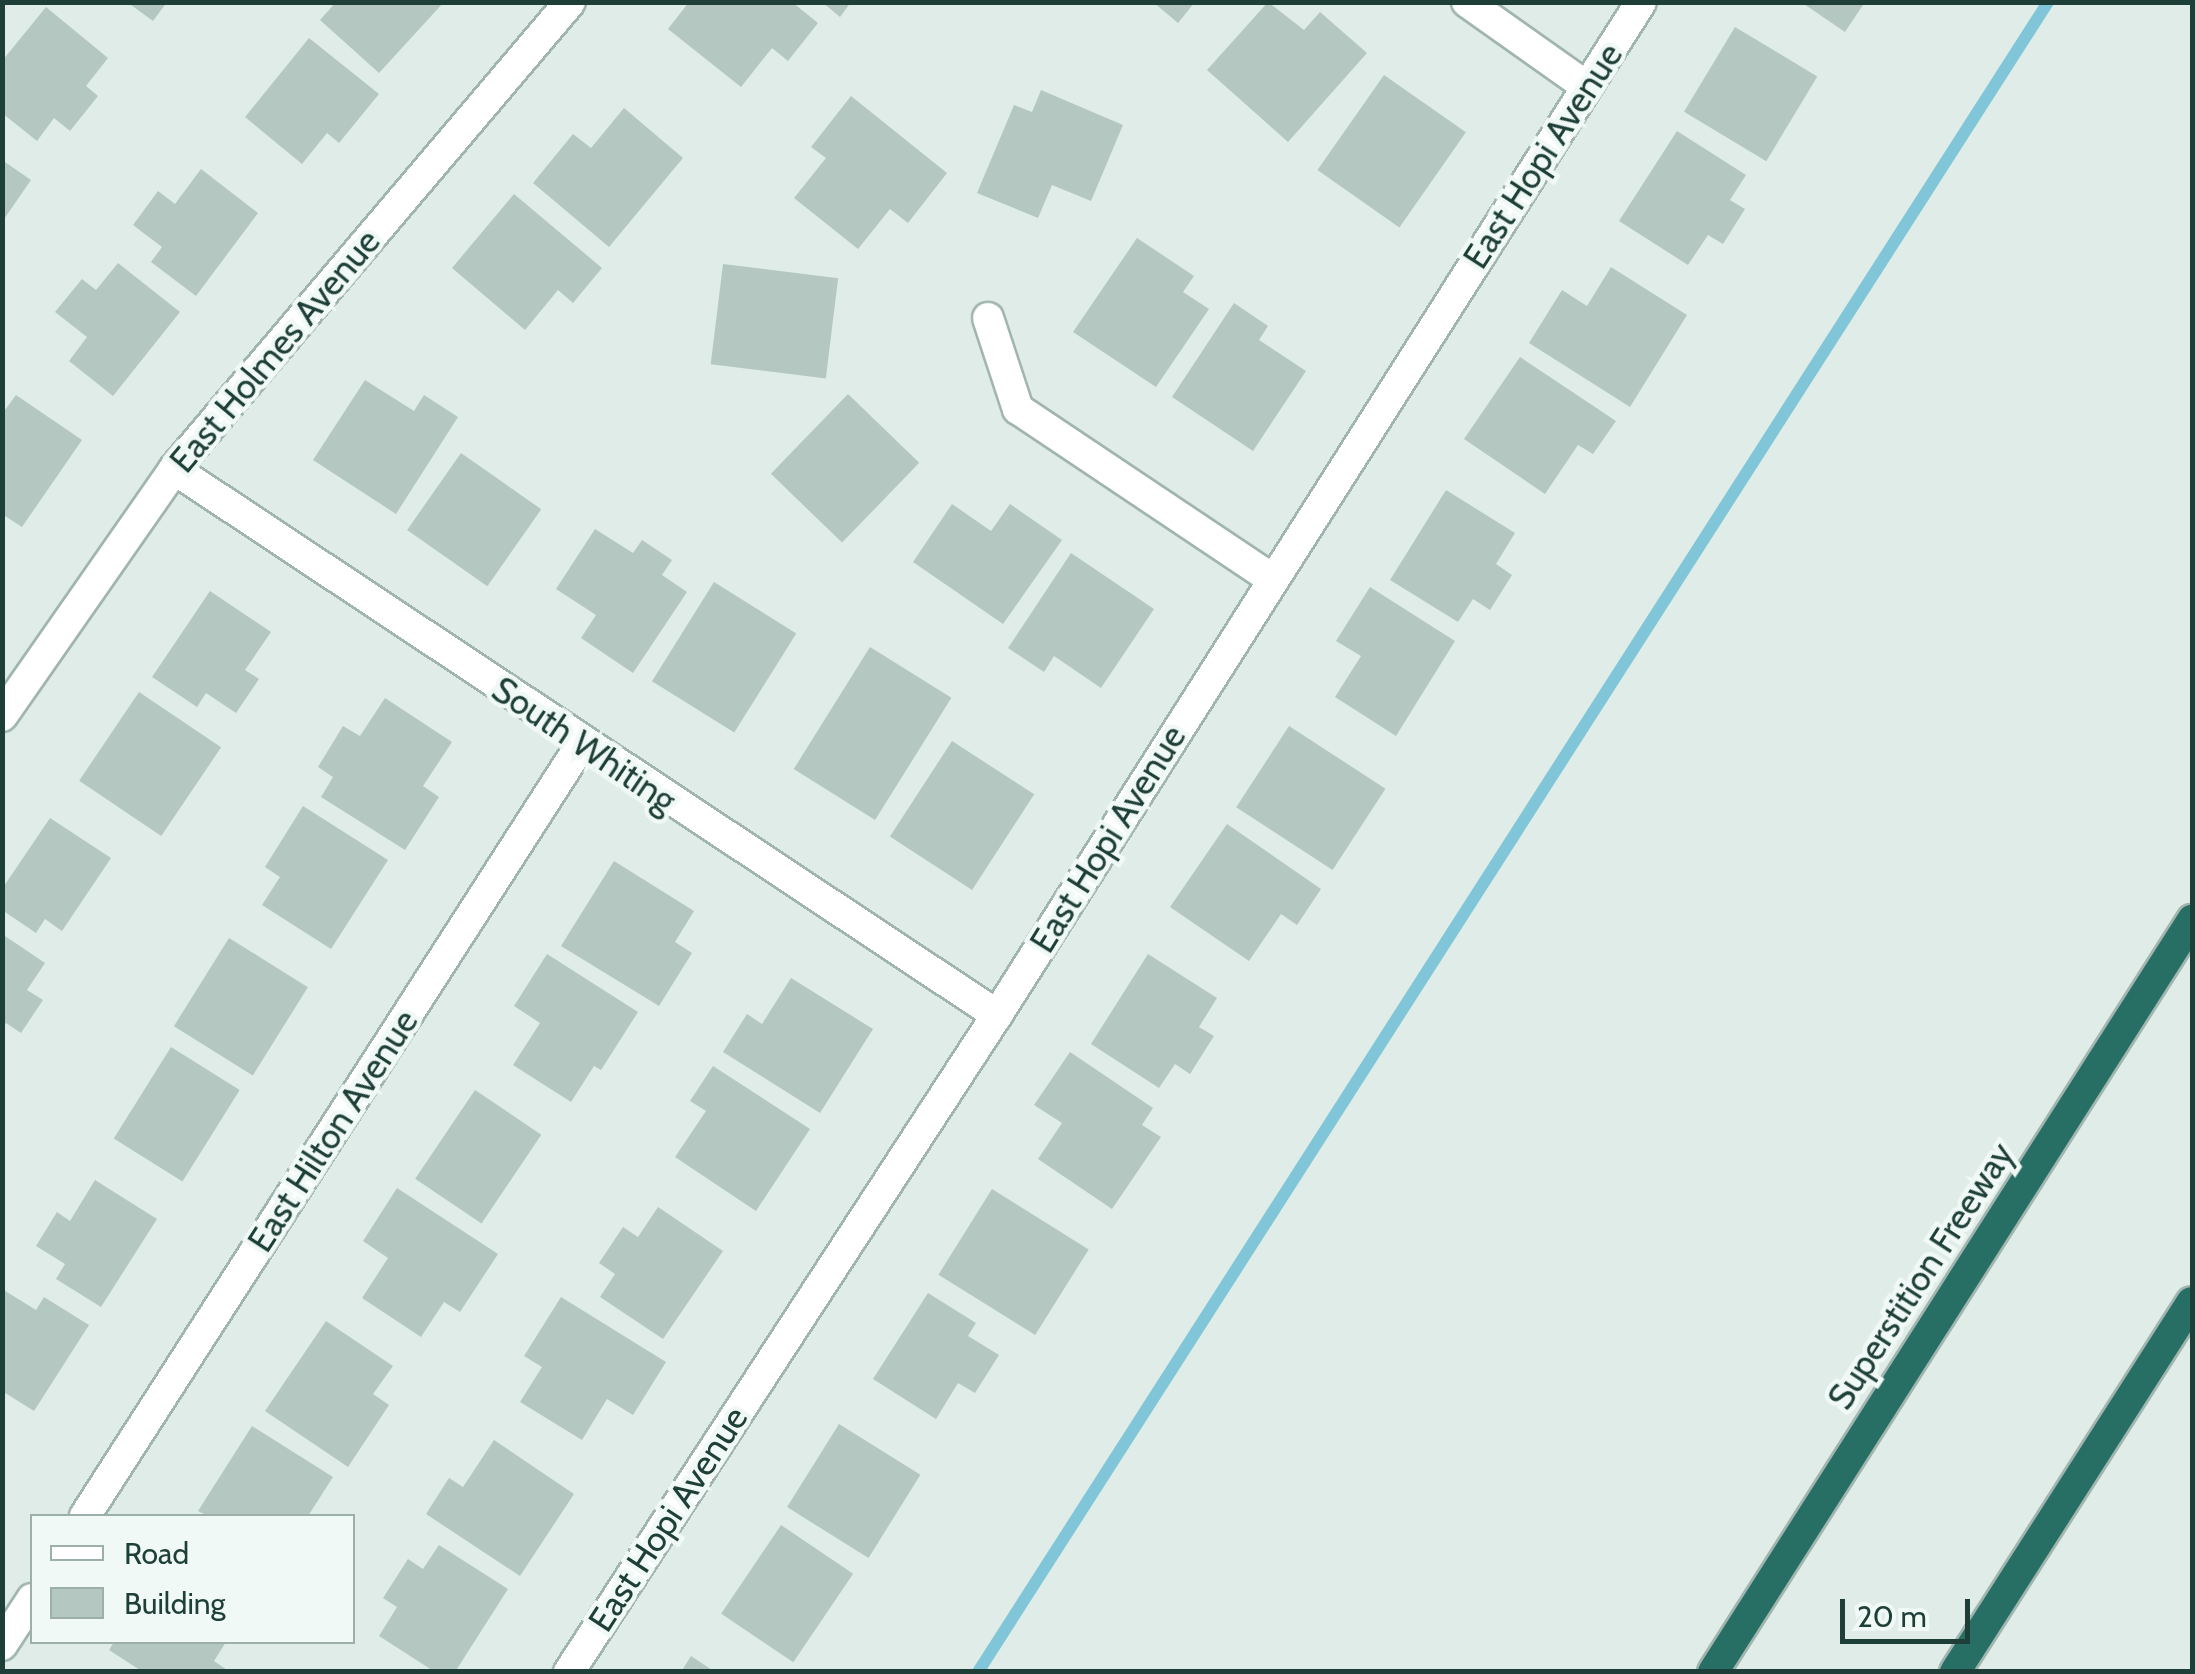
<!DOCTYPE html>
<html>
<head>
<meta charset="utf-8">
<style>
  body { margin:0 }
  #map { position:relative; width:2195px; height:1674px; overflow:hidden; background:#dfece7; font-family:Cabin,sans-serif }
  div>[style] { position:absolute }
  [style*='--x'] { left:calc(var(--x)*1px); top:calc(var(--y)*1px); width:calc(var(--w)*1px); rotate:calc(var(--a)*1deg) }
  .stream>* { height:12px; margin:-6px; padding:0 6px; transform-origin:6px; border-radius:6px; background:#81c6d8 }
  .building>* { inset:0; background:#b4c8c1; transform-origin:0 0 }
  .roads { filter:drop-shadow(2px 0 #a1b5af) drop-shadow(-2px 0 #a1b5af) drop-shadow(0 2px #a1b5af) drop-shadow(0 -2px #a1b5af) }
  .minor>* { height:30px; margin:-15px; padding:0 15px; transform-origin:15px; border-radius:15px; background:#fff }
  .motorway>* { height:30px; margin:-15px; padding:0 15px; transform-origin:15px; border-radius:15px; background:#276e64 }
  span { translate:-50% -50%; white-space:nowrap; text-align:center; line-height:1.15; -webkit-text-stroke:9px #f0f9f5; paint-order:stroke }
  .street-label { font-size:35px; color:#1e3f38 }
  .frame { position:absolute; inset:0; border:5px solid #1e3f38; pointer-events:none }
  .legend { position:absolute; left:30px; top:1514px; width:325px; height:130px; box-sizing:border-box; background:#f0f9f5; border:2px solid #9cafa9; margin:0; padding:12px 18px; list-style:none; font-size:30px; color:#1e3f38 }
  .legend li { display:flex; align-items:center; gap:20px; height:50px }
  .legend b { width:50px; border:2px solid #9cafa9 }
  .scale { position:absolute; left:1840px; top:1599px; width:130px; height:45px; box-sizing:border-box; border:5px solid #1e3f38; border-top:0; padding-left:12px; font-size:30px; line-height:35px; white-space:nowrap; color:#1e3f38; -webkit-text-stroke:8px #f0f9f5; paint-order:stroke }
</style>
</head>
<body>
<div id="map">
  <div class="stream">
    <i style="--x:978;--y:1672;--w:1983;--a:-57.35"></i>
  </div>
  <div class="building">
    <i style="clip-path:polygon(127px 2px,167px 2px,153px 21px)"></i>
    <i style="clip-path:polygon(336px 2px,444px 2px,379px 73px,320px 20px)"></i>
    <i style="clip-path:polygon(689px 2px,792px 2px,818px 23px,788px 61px,772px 48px,741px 87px,668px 29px)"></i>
    <i style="clip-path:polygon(822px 2px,851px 2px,840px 17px)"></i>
    <i style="clip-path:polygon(1153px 2px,1195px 2px,1178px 23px)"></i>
    <i style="clip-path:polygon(1268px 2px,1304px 30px,1320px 12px,1367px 53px,1288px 142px,1207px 70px)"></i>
    <i style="clip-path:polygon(1801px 2px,1865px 2px,1845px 32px)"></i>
    <i style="clip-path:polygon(46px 7px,108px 58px,86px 86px,98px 96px,70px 131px,54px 118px,37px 141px,2px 113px,2px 61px)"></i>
    <i style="left:1735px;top:27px;width:96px;height:99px;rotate:31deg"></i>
    <i style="clip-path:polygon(309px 38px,379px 94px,339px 143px,327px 133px,302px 164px,245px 117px)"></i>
    <i style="left:1384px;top:75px;width:100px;height:116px;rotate:35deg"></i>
    <i style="clip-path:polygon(1041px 90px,1123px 125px,1091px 201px,1052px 185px,1038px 218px,977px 193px,1014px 105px,1032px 112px)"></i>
    <i style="clip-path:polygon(851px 96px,947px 173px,908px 223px,890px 209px,858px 249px,794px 198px,826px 158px,811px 147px)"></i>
    <i style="clip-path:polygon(624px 108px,683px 158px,609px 247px,533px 183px,573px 134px,591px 148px)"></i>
    <i style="clip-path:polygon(1677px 131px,1746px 175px,1730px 200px,1745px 209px,1723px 244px,1708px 235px,1688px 265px,1619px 221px)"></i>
    <i style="clip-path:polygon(2px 160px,31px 180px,2px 222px)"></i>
    <i style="clip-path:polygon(201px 169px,258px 213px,196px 296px,151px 262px,162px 247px,133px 225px,158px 191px,175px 204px)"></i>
    <i style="clip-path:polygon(514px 194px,602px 268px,573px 303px,558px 290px,525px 330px,452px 268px)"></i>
    <i style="clip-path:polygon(1137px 238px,1194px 276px,1183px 292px,1209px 309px,1156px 387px,1073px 332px)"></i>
    <i style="clip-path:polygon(118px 263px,180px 312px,113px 396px,69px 361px,87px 337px,55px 312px,82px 279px,96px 290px)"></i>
    <i style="left:723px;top:264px;width:116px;height:101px;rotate:7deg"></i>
    <i style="clip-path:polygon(1611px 267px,1687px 315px,1630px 407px,1529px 343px,1562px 290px,1587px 306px)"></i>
    <i style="clip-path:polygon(1234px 303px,1268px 326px,1259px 340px,1306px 371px,1253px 451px,1172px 397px)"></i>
    <i style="clip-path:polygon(1520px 357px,1616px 421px,1593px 454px,1578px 445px,1545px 494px,1464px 439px)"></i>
    <i style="clip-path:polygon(365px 380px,414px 411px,424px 395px,458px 417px,396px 514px,313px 460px)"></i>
    <i style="left:848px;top:394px;width:99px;height:111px;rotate:44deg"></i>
    <i style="clip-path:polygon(16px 395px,82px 440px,22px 527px,2px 514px,2px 414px)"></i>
    <i style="left:461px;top:453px;width:98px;height:94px;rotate:35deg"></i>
    <i style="clip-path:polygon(1446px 490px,1515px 533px,1496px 564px,1512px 575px,1490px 610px,1473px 599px,1458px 622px,1390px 580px)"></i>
    <i style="clip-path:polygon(952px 504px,991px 531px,1010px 504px,1062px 540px,1003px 624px,913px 562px)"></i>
    <i style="clip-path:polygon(595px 529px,633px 553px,642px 540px,672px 560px,662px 575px,687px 592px,633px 673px,581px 638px,596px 615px,556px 589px)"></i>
    <i style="clip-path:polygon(1071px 553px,1154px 609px,1101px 688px,1054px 656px,1044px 672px,1008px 648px)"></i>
    <i style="left:714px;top:582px;width:97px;height:117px;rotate:32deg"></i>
    <i style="clip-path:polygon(1370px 587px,1455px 641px,1396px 736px,1335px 697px,1361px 656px,1336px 641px)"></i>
    <i style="clip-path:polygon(210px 591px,271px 632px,245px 670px,259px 679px,236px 713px,206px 693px,197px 707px,152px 677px)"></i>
    <i style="left:870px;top:647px;width:96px;height:144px;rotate:32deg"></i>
    <i style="left:139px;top:692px;width:99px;height:107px;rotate:34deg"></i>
    <i style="clip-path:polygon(385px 698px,452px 742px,423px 786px,439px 797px,405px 850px,321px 797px,333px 777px,318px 767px,343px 726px,360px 736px)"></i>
    <i style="left:1289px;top:726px;width:115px;height:97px;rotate:33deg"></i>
    <i style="left:952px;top:741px;width:98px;height:114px;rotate:33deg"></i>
    <i style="clip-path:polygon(303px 806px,388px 860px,331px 949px,262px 905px,280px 877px,265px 867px)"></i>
    <i style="clip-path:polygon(50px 818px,111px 858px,62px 931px,45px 919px,36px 933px,2px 910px,2px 889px)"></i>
    <i style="clip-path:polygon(1227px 824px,1321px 889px,1297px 925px,1281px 914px,1249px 961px,1170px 907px)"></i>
    <i style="clip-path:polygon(614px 861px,694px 911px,675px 942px,692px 953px,659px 1006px,561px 946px)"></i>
    <i style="clip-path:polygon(2px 934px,45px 963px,27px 990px,43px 1000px,21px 1033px,6px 1023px,2px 1028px)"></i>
    <i style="left:229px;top:938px;width:93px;height:104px;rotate:32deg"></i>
    <i style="clip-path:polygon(547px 954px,638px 1012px,601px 1070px,594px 1066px,571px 1102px,513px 1065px,540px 1023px,514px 1006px)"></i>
    <i style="clip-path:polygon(1148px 954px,1217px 998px,1199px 1027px,1214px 1036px,1190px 1074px,1175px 1064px,1159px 1088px,1091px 1044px)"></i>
    <i style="clip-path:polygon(791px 978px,873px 1029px,820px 1113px,723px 1052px,747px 1014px,762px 1024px)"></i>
    <i style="left:171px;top:1047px;width:81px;height:108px;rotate:32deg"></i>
    <i style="clip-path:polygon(1070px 1052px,1153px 1108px,1142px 1125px,1161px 1137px,1112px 1209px,1038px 1159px,1062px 1123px,1034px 1105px)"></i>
    <i style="clip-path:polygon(713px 1066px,810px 1129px,756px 1211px,675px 1157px,706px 1111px,690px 1101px)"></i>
    <i style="left:475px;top:1090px;width:80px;height:107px;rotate:34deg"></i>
    <i style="clip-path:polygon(95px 1180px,157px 1219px,101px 1307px,56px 1279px,65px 1264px,36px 1246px,57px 1212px,70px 1221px)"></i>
    <i style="clip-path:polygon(397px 1188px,498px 1254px,460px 1312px,444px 1302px,421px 1337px,362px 1298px,388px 1258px,363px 1241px)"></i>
    <i style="left:992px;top:1189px;width:114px;height:101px;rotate:32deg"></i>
    <i style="clip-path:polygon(658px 1207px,723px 1251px,663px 1339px,600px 1297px,615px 1274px,599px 1263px,623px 1227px,638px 1237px)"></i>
    <i style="clip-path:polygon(2px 1289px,36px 1310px,44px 1297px,89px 1325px,34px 1411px,2px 1391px)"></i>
    <i style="clip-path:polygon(928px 1293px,976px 1323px,968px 1336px,999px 1355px,975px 1393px,958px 1383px,936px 1419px,873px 1379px)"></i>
    <i style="clip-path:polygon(561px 1297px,666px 1362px,633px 1415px,607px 1399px,582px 1440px,520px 1402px,542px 1367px,524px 1356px)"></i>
    <i style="clip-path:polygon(326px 1321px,393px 1366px,373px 1394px,389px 1405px,348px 1467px,265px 1411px)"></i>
    <i style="left:839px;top:1424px;width:96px;height:98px;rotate:32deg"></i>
    <i style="clip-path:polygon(252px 1426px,333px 1477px,308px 1516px,208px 1516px,198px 1511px)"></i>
    <i style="clip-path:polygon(494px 1440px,574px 1494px,520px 1576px,426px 1514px,449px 1478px,463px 1487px)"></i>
    <i style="left:781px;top:1525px;width:87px;height:107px;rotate:34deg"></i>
    <i style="clip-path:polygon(439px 1545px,508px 1589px,455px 1672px,435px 1672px,379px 1636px,397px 1607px,383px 1598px,408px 1559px,423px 1569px)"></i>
    <i style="clip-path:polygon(114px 1642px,226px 1642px,214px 1661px,230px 1672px,143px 1672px,109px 1650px)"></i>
    <i style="clip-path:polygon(691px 1656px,715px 1672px,681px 1672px)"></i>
  </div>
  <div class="roads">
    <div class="minor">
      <i style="--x:1467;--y:2;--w:147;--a:35.3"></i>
      <i style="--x:988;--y:318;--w:96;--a:71.8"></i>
      <i style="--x:1018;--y:409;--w:306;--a:33.8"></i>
      <i style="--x:174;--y:469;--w:988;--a:33.56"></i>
      <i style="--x:2;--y:716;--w:301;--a:-55.1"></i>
      <i style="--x:174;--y:469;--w:612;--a:-49.7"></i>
      <i style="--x:85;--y:1516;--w:917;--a:-57.25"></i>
      <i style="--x:2;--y:1645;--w:55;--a:-56.9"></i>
      <i style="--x:569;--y:1672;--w:784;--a:-56.92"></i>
      <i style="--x:997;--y:1015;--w:1200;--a:-57.55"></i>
    </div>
    <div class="motorway">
      <i style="--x:1713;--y:1672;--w:892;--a:-57.5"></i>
      <i style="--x:1955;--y:1672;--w:439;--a:-57.4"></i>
    </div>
  </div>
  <div class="street-label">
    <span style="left:1543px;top:156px;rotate:-57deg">East Hopi Avenue</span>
    <span style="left:275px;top:351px;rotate:-50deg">East Holmes Avenue</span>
    <span style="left:584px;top:745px;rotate:34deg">South Whiting</span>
    <span style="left:1108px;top:839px;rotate:-58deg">East Hopi Avenue</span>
    <span style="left:333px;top:1131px;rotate:-57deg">East Hilton Avenue</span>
    <span style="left:1921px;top:1276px;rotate:-57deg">Superstition Freeway</span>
    <span style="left:668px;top:1519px;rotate:-57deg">East Hopi Avenue</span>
  </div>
  <div class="frame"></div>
  <ul class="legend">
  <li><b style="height:12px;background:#fff"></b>Road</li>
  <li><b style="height:28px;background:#b4c8c1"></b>Building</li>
  </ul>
  <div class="scale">20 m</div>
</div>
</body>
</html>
